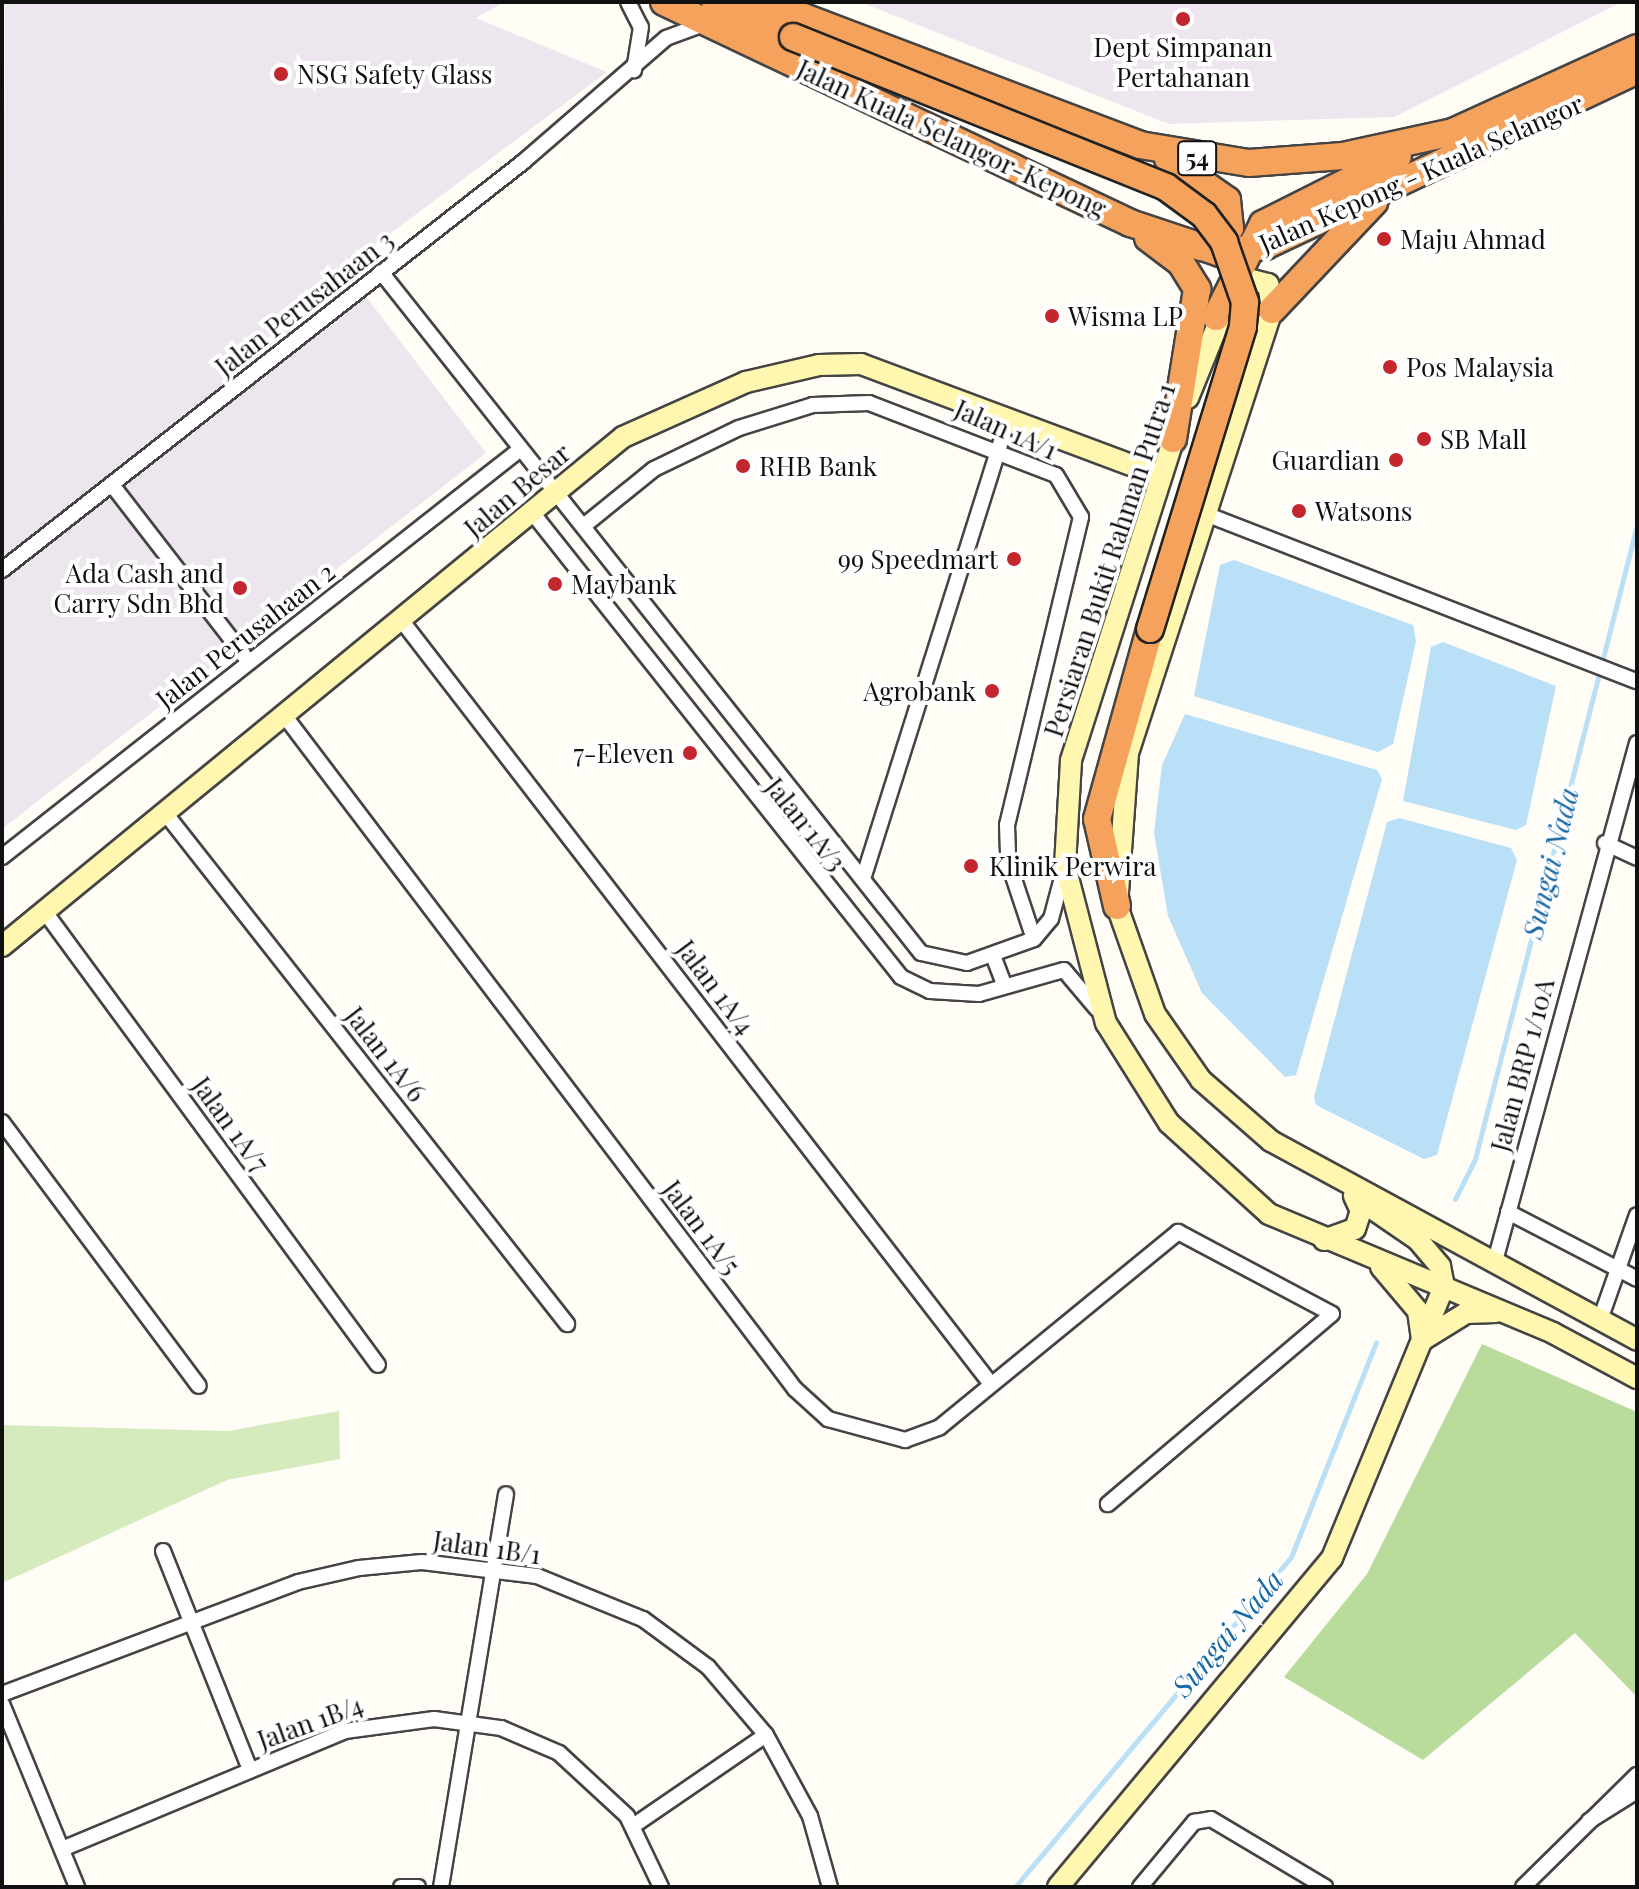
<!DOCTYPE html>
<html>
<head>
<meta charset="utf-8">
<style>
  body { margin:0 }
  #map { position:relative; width:1639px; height:1889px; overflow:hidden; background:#fffdf5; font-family:"Playfair Display",serif }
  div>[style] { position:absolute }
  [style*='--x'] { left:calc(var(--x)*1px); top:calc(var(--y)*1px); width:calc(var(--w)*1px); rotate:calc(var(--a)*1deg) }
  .industrial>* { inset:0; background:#eee6ef }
  .green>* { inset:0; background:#d5ebbd }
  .forest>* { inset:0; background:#b9dc9c }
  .water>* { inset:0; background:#b9e0f7 }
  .stream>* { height:5px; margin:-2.5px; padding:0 2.5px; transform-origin:2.5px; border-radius:2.5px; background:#b9e0f7 }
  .roads { filter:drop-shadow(2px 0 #444) drop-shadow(-2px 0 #444) drop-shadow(0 2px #444) drop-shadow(0 -2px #444) }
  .street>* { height:14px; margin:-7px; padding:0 7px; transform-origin:7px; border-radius:7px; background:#fff }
  .secondary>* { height:20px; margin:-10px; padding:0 10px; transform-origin:10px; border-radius:10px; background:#fff6b0 }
  .highway>* { height:26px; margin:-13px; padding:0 13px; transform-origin:13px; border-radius:13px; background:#f5a25d }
  .bridges { filter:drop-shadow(2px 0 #222) drop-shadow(-2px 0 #222) drop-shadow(0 2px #222) drop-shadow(0 -2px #222) }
  .highway-bridge>* { height:26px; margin:-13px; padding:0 13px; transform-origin:13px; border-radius:13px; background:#f5a25d }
  .dots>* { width:22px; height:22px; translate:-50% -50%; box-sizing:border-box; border:4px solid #fff; border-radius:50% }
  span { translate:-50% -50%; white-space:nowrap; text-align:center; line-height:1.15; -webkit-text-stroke:8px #fff; paint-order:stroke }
  .shield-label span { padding:2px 6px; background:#fff; border:2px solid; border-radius:6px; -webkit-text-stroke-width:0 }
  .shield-label { font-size:24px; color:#111; font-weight:700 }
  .poi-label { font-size:26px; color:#111 }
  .left { translate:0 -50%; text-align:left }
  .right { translate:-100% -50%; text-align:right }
  .street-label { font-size:26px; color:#111 }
  .water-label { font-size:28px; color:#1768a6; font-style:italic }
  .frame { position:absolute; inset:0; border:4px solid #111; pointer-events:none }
</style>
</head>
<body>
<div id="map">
  <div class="industrial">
    <i style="clip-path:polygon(5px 2px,504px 2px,476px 18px,607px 72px,344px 268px,486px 453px,2px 829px)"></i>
    <i style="clip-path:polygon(860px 2px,1622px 2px,1394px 117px,1169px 124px)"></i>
  </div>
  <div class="green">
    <i style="clip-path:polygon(339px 1411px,340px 1459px,227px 1480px,2px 1583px,2px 1425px,228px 1431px)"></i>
  </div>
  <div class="forest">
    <i style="clip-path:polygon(1482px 1344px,1637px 1412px,1637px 1697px,1575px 1633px,1423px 1760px,1284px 1677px,1367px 1574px)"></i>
  </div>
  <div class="water">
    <i style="clip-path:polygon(1234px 560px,1413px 625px,1416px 641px,1393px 744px,1378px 752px,1194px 696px,1220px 565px)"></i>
    <i style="clip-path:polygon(1443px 642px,1556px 686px,1526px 825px,1516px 830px,1403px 801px,1431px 647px)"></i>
    <i style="clip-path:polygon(1185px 714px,1377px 770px,1382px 779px,1296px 1075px,1285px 1077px,1202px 993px,1168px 916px,1154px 833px,1162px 765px)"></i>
    <i style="clip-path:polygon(1399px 818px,1511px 848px,1517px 860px,1437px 1155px,1424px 1159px,1316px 1105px,1314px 1097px,1387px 822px)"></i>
  </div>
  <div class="stream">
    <i style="--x:1455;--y:1199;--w:45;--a:-63.4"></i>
    <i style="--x:1475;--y:1159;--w:654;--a:-75.67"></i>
    <i style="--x:1015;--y:1887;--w:430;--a:-50.1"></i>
    <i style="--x:1291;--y:1557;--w:231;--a:-68.4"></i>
  </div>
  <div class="roads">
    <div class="street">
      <i style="--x:628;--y:2;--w:28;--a:63"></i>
      <i style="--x:641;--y:27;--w:44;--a:99.2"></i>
      <i style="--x:381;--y:272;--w:869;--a:51.59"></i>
      <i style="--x:921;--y:953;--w:47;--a:12.3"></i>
      <i style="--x:967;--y:963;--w:71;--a:-19.7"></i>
      <i style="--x:1034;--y:939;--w:26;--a:-50"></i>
      <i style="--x:1051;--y:919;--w:51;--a:-75.1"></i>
      <i style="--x:113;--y:486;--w:222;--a:52.3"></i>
      <i style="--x:531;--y:511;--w:595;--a:51.55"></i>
      <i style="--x:901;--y:977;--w:32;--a:26"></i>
      <i style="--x:930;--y:991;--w:49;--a:3.5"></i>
      <i style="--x:979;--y:994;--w:88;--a:-15.8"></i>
      <i style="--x:1064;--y:970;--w:51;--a:49.8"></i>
      <i style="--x:1203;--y:513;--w:465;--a:21.2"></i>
      <i style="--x:586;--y:524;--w:87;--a:-39"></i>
      <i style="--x:654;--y:469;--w:94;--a:-25.8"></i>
      <i style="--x:739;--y:428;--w:77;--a:-17.3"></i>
      <i style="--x:813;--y:405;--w:56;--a:-2"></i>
      <i style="--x:869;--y:403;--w:200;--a:21.1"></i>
      <i style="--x:1056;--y:475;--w:49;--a:59.2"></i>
      <i style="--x:1081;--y:517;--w:317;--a:103.5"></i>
      <i style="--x:1007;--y:825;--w:36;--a:88"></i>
      <i style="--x:1008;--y:861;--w:82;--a:71.6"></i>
      <i style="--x:2;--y:570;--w:662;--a:-38.06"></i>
      <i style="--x:523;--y:162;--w:189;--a:-40.9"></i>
      <i style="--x:666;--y:38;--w:40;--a:-20.2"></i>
      <i style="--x:402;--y:621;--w:962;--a:52.34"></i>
      <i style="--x:287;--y:719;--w:841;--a:52.83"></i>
      <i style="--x:795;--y:1389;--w:45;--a:42.3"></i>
      <i style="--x:828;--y:1419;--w:80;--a:15.3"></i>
      <i style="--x:905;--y:1440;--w:37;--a:-20"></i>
      <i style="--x:940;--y:1427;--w:308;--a:-39.3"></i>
      <i style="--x:1178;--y:1232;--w:174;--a:28"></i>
      <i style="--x:1332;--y:1314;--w:294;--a:139.7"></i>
      <i style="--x:166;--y:814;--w:649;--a:51.82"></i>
      <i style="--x:1605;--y:843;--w:35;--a:25"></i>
      <i style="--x:2;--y:857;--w:657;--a:-38.2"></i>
      <i style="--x:863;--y:879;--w:485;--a:-72.5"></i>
      <i style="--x:45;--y:912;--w:562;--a:53.68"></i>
      <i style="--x:994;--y:958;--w:30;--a:69"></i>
      <i style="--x:2;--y:1122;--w:329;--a:53.3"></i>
      <i style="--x:1508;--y:1212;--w:145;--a:27.4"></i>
      <i style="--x:1495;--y:1261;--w:537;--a:-74.67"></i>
      <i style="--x:1600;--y:1320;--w:111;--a:-70.6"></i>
      <i style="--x:163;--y:1551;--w:236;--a:68.3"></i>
      <i style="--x:2;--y:1694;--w:316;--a:-20.7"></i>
      <i style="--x:298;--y:1582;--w:63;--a:-12.9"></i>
      <i style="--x:359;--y:1568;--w:63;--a:-5.4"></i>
      <i style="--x:422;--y:1562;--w:116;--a:6.9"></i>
      <i style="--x:537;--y:1576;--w:114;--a:22.1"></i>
      <i style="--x:643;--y:1619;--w:81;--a:36.4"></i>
      <i style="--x:708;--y:1667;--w:89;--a:49.5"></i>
      <i style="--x:766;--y:1735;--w:92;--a:61.5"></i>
      <i style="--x:810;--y:1816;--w:74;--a:74.3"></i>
      <i style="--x:2;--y:1704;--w:198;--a:67.7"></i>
      <i style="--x:1589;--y:1821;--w:57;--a:-32"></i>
      <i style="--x:633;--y:1826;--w:161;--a:-34.4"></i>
      <i style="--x:62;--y:1849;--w:307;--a:-22.6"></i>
      <i style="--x:345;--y:1731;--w:90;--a:-7.7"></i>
      <i style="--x:434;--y:1719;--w:68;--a:7.7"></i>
      <i style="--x:501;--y:1728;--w:63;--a:23.3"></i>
      <i style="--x:559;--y:1753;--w:93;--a:42.8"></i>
      <i style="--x:627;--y:1816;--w:79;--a:64.4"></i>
      <i style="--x:401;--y:1887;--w:17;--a:0"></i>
      <i style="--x:441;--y:1887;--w:398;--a:-80.6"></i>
      <i style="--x:1140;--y:1887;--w:85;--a:-50.3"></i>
      <i style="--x:1194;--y:1822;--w:17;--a:-10"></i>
      <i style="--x:1211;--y:1819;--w:133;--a:30.8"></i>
      <i style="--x:1523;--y:1887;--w:160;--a:-44.5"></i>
    </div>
    <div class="secondary">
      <i style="--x:1188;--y:398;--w:114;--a:-67.9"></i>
      <i style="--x:1231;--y:292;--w:21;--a:-37"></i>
      <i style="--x:1248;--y:279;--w:21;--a:14"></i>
      <i style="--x:1268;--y:284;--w:26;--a:81"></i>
      <i style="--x:1272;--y:310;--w:466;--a:108"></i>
      <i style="--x:1128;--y:753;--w:153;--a:94.1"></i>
      <i style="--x:1117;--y:906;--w:114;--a:70.6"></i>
      <i style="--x:1155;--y:1014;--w:80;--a:55.1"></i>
      <i style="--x:1201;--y:1080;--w:93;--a:41.1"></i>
      <i style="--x:1271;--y:1141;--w:417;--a:28.5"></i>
      <i style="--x:1177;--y:428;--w:349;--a:107.7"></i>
      <i style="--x:1071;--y:761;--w:105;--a:93.3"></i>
      <i style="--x:1065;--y:866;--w:162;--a:75.4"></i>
      <i style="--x:1106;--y:1023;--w:118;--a:57.8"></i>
      <i style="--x:1169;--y:1123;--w:135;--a:42.3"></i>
      <i style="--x:1269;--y:1214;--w:308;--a:22.7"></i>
      <i style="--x:1553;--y:1333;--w:95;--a:28.2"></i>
      <i style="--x:2;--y:946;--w:803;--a:-39.34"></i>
      <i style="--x:623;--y:437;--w:135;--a:-24.1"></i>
      <i style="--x:746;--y:382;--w:75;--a:-13.1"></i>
      <i style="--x:819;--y:365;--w:42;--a:-1.4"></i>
      <i style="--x:861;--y:364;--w:320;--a:20.5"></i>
      <i style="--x:1367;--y:1205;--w:62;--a:34.5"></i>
      <i style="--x:1418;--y:1240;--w:34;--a:50"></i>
      <i style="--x:1440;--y:1266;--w:20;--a:79"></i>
      <i style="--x:1324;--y:1240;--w:33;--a:-20"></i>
      <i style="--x:1355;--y:1229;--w:19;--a:-72"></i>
      <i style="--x:1361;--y:1211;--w:17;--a:-115"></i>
      <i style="--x:1381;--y:1267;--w:57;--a:49.9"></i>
      <i style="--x:1418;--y:1311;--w:30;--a:82"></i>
      <i style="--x:1424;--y:1339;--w:49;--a:-31.8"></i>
      <i style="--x:1466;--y:1313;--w:30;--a:-2"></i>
      <i style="--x:1058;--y:1887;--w:428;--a:-50.2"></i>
      <i style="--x:1332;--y:1558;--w:294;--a:-67.6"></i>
    </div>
    <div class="highway">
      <i style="--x:664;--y:2;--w:516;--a:25.37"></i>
      <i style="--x:1130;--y:223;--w:95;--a:18.4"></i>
      <i style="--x:1220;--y:253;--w:46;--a:-8.8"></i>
      <i style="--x:1265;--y:246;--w:412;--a:-25.3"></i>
      <i style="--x:715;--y:2;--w:85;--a:24.2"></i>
      <i style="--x:764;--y:2;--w:402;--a:20.8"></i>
      <i style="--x:1140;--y:145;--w:110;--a:9.4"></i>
      <i style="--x:1249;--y:163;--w:94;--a:-4.3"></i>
      <i style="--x:1343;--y:156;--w:113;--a:-12.3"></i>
      <i style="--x:1453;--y:132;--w:202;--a:-24.5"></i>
      <i style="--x:1168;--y:159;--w:72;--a:34.8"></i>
      <i style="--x:1227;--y:200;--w:28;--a:84"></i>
      <i style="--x:1230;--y:228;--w:35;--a:147"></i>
      <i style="--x:1148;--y:238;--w:41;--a:37.1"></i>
      <i style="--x:1181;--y:263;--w:31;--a:58"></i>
      <i style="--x:1197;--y:289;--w:152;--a:99.1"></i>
      <i style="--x:1272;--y:310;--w:149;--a:-46.6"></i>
      <i style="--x:1216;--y:317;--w:104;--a:-63.2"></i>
      <i style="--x:1263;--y:224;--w:151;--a:-26.7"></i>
      <i style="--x:1117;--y:906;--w:89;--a:-102.9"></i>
      <i style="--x:1097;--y:819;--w:197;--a:-74.4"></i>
    </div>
  </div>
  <div class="bridges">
    <div class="highway-bridge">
      <i style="--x:793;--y:37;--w:402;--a:21.9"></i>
      <i style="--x:1166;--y:187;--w:47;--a:36.4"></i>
      <i style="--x:1204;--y:215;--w:34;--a:53"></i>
      <i style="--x:1224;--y:242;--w:64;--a:70.7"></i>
      <i style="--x:1245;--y:302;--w:25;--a:95"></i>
      <i style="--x:1243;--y:327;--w:316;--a:107.1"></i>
    </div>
  </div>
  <div class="dots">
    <i style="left:1183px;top:19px;background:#c4262e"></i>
    <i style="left:281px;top:74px;background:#c4262e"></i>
    <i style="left:1384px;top:239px;background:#c4262e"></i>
    <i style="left:1052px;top:316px;background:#c4262e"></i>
    <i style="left:1390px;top:367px;background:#c4262e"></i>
    <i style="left:1424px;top:439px;background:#c4262e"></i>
    <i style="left:1396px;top:460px;background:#c4262e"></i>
    <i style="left:743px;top:466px;background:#c4262e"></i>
    <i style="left:1299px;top:511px;background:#c4262e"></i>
    <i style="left:1014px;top:559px;background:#c4262e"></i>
    <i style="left:555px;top:584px;background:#c4262e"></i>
    <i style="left:240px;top:588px;background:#c4262e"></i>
    <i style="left:992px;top:691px;background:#c4262e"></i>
    <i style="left:690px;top:753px;background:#c4262e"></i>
    <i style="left:971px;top:866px;background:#c4262e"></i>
  </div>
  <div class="shield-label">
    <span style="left:1197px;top:158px">54</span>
  </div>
  <div class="poi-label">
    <span style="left:1183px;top:62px">Dept Simpanan<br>Pertahanan</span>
    <span class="left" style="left:297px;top:74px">NSG Safety Glass</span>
    <span class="left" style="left:1400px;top:239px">Maju Ahmad</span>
    <span class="left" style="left:1068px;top:316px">Wisma LP</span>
    <span class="left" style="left:1406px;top:367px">Pos Malaysia</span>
    <span class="left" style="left:1440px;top:439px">SB Mall</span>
    <span class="right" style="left:1380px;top:460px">Guardian</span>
    <span class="left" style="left:759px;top:466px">RHB Bank</span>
    <span class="left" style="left:1315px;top:511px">Watsons</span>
    <span class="right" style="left:998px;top:559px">99 Speedmart</span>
    <span class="right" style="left:224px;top:588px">Ada Cash and<br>Carry Sdn Bhd</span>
    <span class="left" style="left:571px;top:584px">Maybank</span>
    <span class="right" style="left:976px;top:691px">Agrobank</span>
    <span class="right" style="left:674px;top:753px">7-Eleven</span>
    <span class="left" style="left:989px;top:866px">Klinik Perwira</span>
  </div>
  <div class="street-label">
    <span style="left:952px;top:138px;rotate:25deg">Jalan Kuala Selangor-Kepong</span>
    <span style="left:1421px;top:173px;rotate:-24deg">Jalan Kepong - Kuala Selangor</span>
    <span style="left:304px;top:303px;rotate:-38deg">Jalan Perusahaan 3</span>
    <span style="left:1006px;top:429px;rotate:24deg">Jalan 1A/1</span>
    <span style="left:517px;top:490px;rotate:-40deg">Jalan Besar</span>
    <span style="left:1109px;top:560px;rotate:-72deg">Persiaran Bukit Rahman Putra 1</span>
    <span style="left:245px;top:635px;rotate:-38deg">Jalan Perusahaan 2</span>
    <span style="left:806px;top:824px;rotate:51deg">Jalan 1A/3</span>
    <span style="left:716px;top:987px;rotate:53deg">Jalan 1A/4</span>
    <span style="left:386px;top:1054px;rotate:52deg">Jalan 1A/6</span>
    <span style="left:1522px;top:1065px;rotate:-75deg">Jalan BRP 1/10A</span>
    <span style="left:231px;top:1124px;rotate:54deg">Jalan 1A/7</span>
    <span style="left:702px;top:1227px;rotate:53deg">Jalan 1A/5</span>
    <span style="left:487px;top:1547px;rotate:8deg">Jalan 1B/1</span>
    <span style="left:310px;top:1722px;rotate:-20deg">Jalan 1B/4</span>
  </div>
  <div class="water-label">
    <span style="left:1550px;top:863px;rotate:-76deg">Sungai Nada</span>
    <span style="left:1227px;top:1633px;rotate:-50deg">Sungai Nada</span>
  </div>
  <div class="frame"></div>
</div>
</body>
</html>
